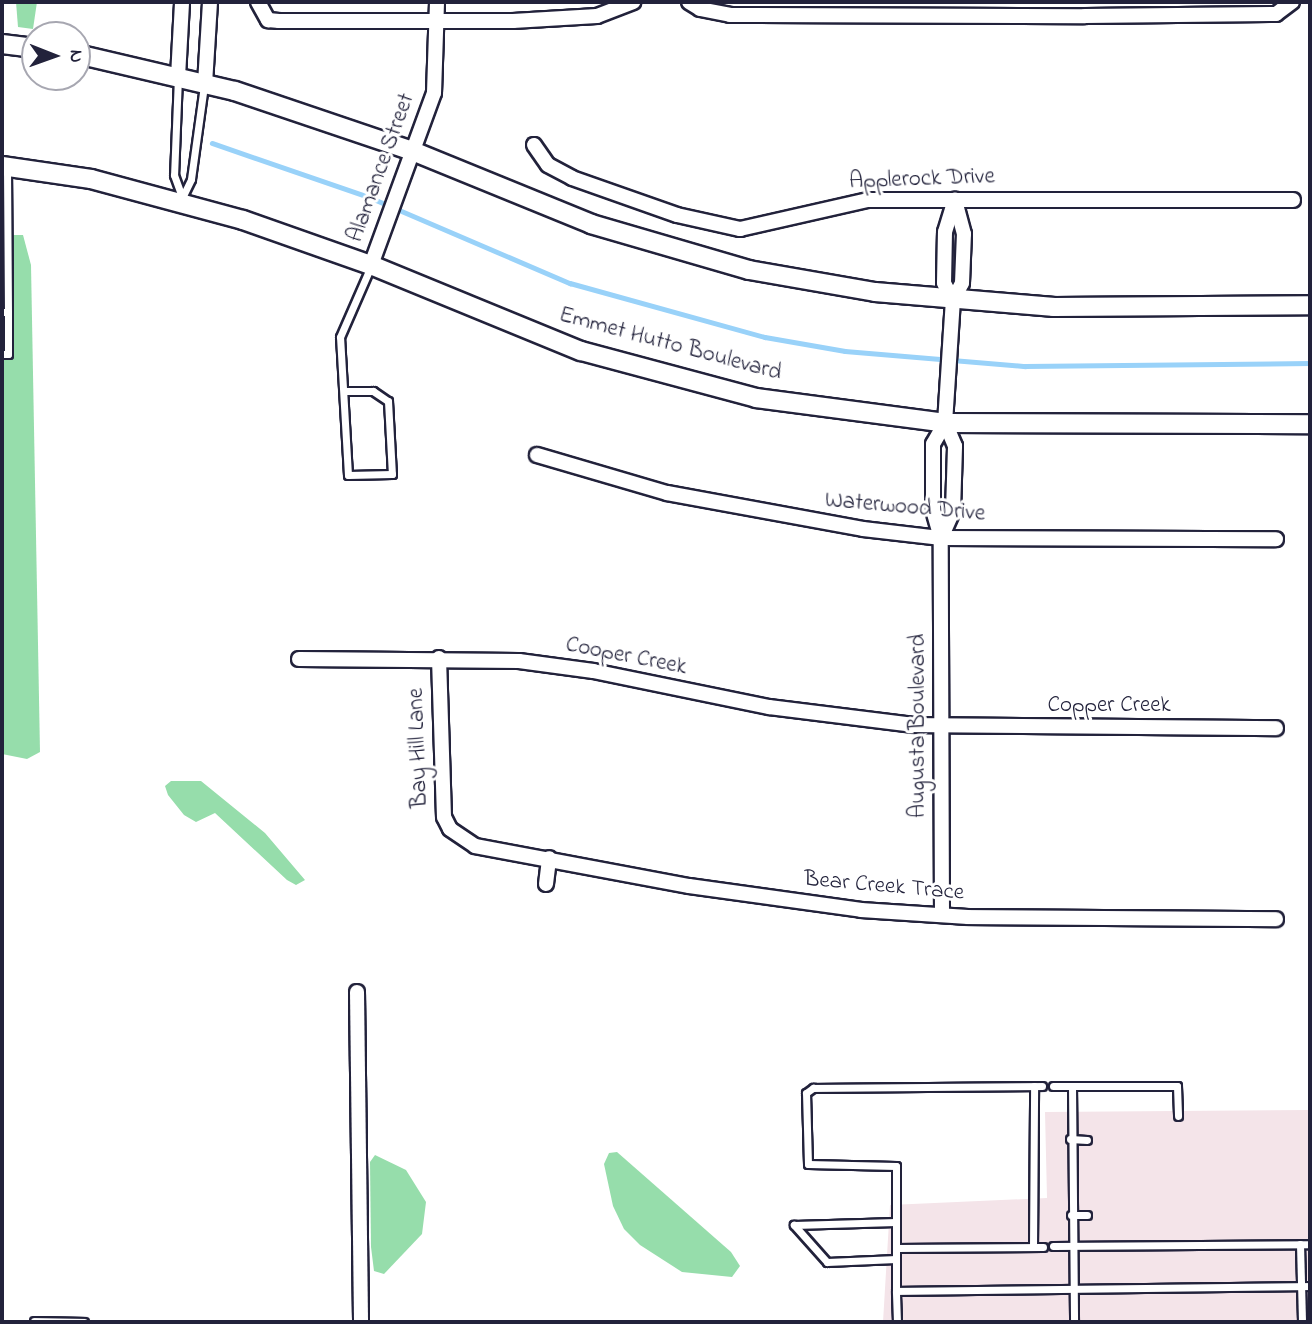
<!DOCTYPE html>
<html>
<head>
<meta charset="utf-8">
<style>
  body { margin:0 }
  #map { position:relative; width:1312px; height:1324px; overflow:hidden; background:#fff; font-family:"Indie Flower",sans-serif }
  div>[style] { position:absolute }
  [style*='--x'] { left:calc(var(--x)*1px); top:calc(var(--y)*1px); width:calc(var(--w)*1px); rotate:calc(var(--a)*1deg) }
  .built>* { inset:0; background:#f4e4e9 }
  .green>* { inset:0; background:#96ddab }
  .stream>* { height:4.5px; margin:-2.25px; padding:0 2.25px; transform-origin:2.25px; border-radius:2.25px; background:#99d2f9 }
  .roads { filter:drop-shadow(2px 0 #22223b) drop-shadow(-2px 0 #22223b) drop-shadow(0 2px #22223b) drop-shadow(0 -2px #22223b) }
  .service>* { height:7px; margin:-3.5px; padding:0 3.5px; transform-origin:3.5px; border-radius:3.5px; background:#fff }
  .minor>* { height:14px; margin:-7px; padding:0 7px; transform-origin:7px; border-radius:7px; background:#fff }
  .tertiary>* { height:18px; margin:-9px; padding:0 9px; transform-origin:9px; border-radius:9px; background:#fff }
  span { translate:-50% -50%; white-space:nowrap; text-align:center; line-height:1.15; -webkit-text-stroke:6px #fff; paint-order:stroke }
  .street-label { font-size:23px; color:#22223b }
  .frame { position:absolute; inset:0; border:4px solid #22223b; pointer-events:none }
  .north { position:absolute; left:21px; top:21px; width:70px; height:70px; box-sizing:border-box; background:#fff; border:2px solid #a7a7b1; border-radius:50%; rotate:91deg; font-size:19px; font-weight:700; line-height:28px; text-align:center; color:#22223b }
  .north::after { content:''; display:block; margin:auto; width:24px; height:32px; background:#22223b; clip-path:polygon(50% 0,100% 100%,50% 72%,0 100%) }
</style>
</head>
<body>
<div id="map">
  <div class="built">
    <i style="clip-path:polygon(1310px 1110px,1310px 1322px,883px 1322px,890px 1205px,1047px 1198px,1045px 1112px)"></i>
  </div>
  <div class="green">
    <i style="clip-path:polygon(16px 2px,37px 2px,33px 29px,18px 27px)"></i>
    <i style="clip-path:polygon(2px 235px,23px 235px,31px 265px,40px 752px,27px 759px,2px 754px)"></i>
    <i style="clip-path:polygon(171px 781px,201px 781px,265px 833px,305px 880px,296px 885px,287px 880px,215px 813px,196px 822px,184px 815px,168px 795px,165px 786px)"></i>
    <i style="clip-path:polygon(617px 1152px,731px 1252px,740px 1266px,732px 1277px,682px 1272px,640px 1245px,624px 1229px,613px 1206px,604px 1164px,609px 1153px)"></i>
    <i style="clip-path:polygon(375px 1155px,406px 1170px,426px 1202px,422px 1234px,384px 1274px,374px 1271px,371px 1247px,370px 1162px)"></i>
  </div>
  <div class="stream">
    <i style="--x:212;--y:143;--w:166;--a:19"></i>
    <i style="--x:369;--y:197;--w:219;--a:23.2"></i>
    <i style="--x:570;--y:283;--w:202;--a:15.5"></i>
    <i style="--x:765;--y:337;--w:81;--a:9.9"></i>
    <i style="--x:845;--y:351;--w:181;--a:4.8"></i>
    <i style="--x:1025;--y:366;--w:285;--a:-0.6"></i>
  </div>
  <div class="roads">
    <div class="service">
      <i style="--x:178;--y:77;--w:98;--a:92.3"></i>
      <i style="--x:174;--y:175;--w:20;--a:70"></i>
      <i style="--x:180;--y:202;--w:25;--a:-64"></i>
      <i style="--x:191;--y:179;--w:95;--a:-82.1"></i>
      <i style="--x:2;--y:312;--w:6;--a:0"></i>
      <i style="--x:8;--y:312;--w:144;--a:-90.4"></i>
      <i style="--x:2;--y:354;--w:6;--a:0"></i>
      <i style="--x:8;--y:354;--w:42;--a:-90"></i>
      <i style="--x:346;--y:391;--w:27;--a:0"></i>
      <i style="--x:373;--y:391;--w:18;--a:34"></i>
      <i style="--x:388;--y:401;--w:73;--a:86.9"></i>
      <i style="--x:392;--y:474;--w:44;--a:178.7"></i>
      <i style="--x:348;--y:475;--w:138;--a:-93.3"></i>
      <i style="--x:340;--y:337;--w:77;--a:-66.4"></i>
      <i style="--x:1053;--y:1086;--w:124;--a:0"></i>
      <i style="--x:1177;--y:1086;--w:30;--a:88"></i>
      <i style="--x:1072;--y:1086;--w:236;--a:89.5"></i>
      <i style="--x:1070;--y:1139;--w:17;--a:3"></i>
      <i style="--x:1071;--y:1215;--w:16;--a:0"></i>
      <i style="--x:1300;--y:1244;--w:78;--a:88.5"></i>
      <i style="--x:1053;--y:1246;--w:257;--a:-0.4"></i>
      <i style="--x:1033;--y:1247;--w:161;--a:-89.6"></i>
      <i style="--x:896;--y:1248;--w:147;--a:-0.4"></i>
      <i style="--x:896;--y:1259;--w:69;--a:177.5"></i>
      <i style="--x:827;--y:1262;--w:50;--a:-131.7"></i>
      <i style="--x:794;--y:1225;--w:102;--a:-1.7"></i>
      <i style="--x:896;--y:1291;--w:125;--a:-90"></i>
      <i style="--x:896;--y:1166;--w:88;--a:-178.7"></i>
      <i style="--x:808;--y:1164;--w:71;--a:-91.6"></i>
      <i style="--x:806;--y:1093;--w:9;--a:-36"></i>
      <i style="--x:813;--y:1088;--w:229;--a:-0.5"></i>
      <i style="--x:34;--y:1321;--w:50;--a:1.1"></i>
      <i style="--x:897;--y:1322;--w:31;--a:-92"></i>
      <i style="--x:896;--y:1291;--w:414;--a:-0.7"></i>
    </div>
    <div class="minor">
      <i style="--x:258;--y:2;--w:21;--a:61"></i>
      <i style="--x:268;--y:20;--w:11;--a:5"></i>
      <i style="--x:279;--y:21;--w:234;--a:0"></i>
      <i style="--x:513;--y:21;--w:84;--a:-3.4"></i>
      <i style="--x:597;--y:16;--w:39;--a:-21"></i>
      <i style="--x:689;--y:2;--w:13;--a:32"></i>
      <i style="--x:700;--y:9;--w:31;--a:11"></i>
      <i style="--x:730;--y:15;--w:355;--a:0.2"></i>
      <i style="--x:1085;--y:16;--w:191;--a:-0.6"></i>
      <i style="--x:1276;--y:14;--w:20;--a:-37"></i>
      <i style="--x:178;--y:77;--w:75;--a:-86.9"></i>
      <i style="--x:205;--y:84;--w:82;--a:-86.5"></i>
      <i style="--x:534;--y:145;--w:24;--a:55"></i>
      <i style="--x:548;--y:165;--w:27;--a:28"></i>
      <i style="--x:572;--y:178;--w:111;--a:19.4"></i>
      <i style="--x:677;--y:215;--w:65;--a:12.5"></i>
      <i style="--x:740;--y:229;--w:131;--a:-12.8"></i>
      <i style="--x:868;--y:200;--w:425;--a:0"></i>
      <i style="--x:371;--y:265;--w:183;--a:-69.9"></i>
      <i style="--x:434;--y:93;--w:91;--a:-88.1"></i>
      <i style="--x:953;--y:300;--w:19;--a:-118"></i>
      <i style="--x:944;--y:283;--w:51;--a:-88.9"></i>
      <i style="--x:945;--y:232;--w:34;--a:-73"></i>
      <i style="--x:537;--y:455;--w:135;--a:16.3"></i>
      <i style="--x:667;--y:493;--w:199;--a:10.4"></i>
      <i style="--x:863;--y:529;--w:79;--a:6.6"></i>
      <i style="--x:941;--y:538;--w:335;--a:0.2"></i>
      <i style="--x:941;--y:538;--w:30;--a:-66"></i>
      <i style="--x:953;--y:511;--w:65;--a:-88.2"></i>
      <i style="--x:955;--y:446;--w:25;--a:-113"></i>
      <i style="--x:945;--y:423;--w:123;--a:-86.3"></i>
      <i style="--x:953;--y:300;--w:19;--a:-62"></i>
      <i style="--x:962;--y:283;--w:49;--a:-87.7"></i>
      <i style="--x:964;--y:234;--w:35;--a:-105"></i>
      <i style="--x:439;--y:658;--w:159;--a:88.2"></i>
      <i style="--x:444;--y:817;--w:13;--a:63"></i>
      <i style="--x:450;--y:829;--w:30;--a:34"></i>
      <i style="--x:475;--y:846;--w:218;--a:10.6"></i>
      <i style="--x:689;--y:886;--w:174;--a:7.9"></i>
      <i style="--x:861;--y:910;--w:107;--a:3.7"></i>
      <i style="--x:968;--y:917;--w:308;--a:0.4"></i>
      <i style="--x:299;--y:659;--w:220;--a:0.5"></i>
      <i style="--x:519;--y:661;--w:75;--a:7.7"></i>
      <i style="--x:593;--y:671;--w:180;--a:11.6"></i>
      <i style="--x:769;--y:707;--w:146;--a:7.1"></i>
      <i style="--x:914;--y:725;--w:362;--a:0.5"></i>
      <i style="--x:546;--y:884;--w:26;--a:-83"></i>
      <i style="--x:942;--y:915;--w:377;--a:-90.2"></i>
      <i style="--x:941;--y:538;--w:29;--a:-106"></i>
      <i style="--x:933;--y:510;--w:66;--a:-90"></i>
      <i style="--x:933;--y:444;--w:24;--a:-60"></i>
      <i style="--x:357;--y:992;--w:330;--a:89.3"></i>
    </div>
    <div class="tertiary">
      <i style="--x:2;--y:44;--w:33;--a:7"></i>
      <i style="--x:77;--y:54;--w:162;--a:13.2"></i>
      <i style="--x:235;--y:91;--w:190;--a:18.7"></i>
      <i style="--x:415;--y:152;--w:190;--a:22.2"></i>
      <i style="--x:591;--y:224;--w:165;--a:16.2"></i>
      <i style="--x:749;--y:270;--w:128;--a:9.9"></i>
      <i style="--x:875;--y:292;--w:180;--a:4.8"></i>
      <i style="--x:1054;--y:307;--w:256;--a:-0.4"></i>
      <i style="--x:2;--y:166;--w:90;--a:8.3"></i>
      <i style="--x:91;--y:179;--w:157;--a:15.1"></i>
      <i style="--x:243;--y:220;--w:136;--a:19.4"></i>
      <i style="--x:371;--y:265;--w:227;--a:22.3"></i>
      <i style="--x:581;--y:351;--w:181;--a:15"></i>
      <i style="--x:756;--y:398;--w:191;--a:7.5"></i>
      <i style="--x:945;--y:423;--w:365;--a:0.2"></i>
    </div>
  </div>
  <div class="street-label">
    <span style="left:382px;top:168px;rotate:-70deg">Alamance Street</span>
    <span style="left:922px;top:180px;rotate:-2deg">Applerock Drive</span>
    <span style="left:670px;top:345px;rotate:15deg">Emmet Hutto Boulevard</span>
    <span style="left:905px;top:508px;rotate:5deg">Waterwood Drive</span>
    <span style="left:626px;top:657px;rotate:11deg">Cooper Creek</span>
    <span style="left:1109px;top:706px">Copper Creek</span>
    <span style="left:919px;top:726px;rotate:-90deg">Augusta Boulevard</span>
    <span style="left:419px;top:748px;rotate:-92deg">Bay Hill Lane</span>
    <span style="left:884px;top:887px;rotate:5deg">Bear Creek Trace</span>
  </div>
  <div class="frame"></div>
  <div class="north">N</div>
</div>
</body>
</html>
